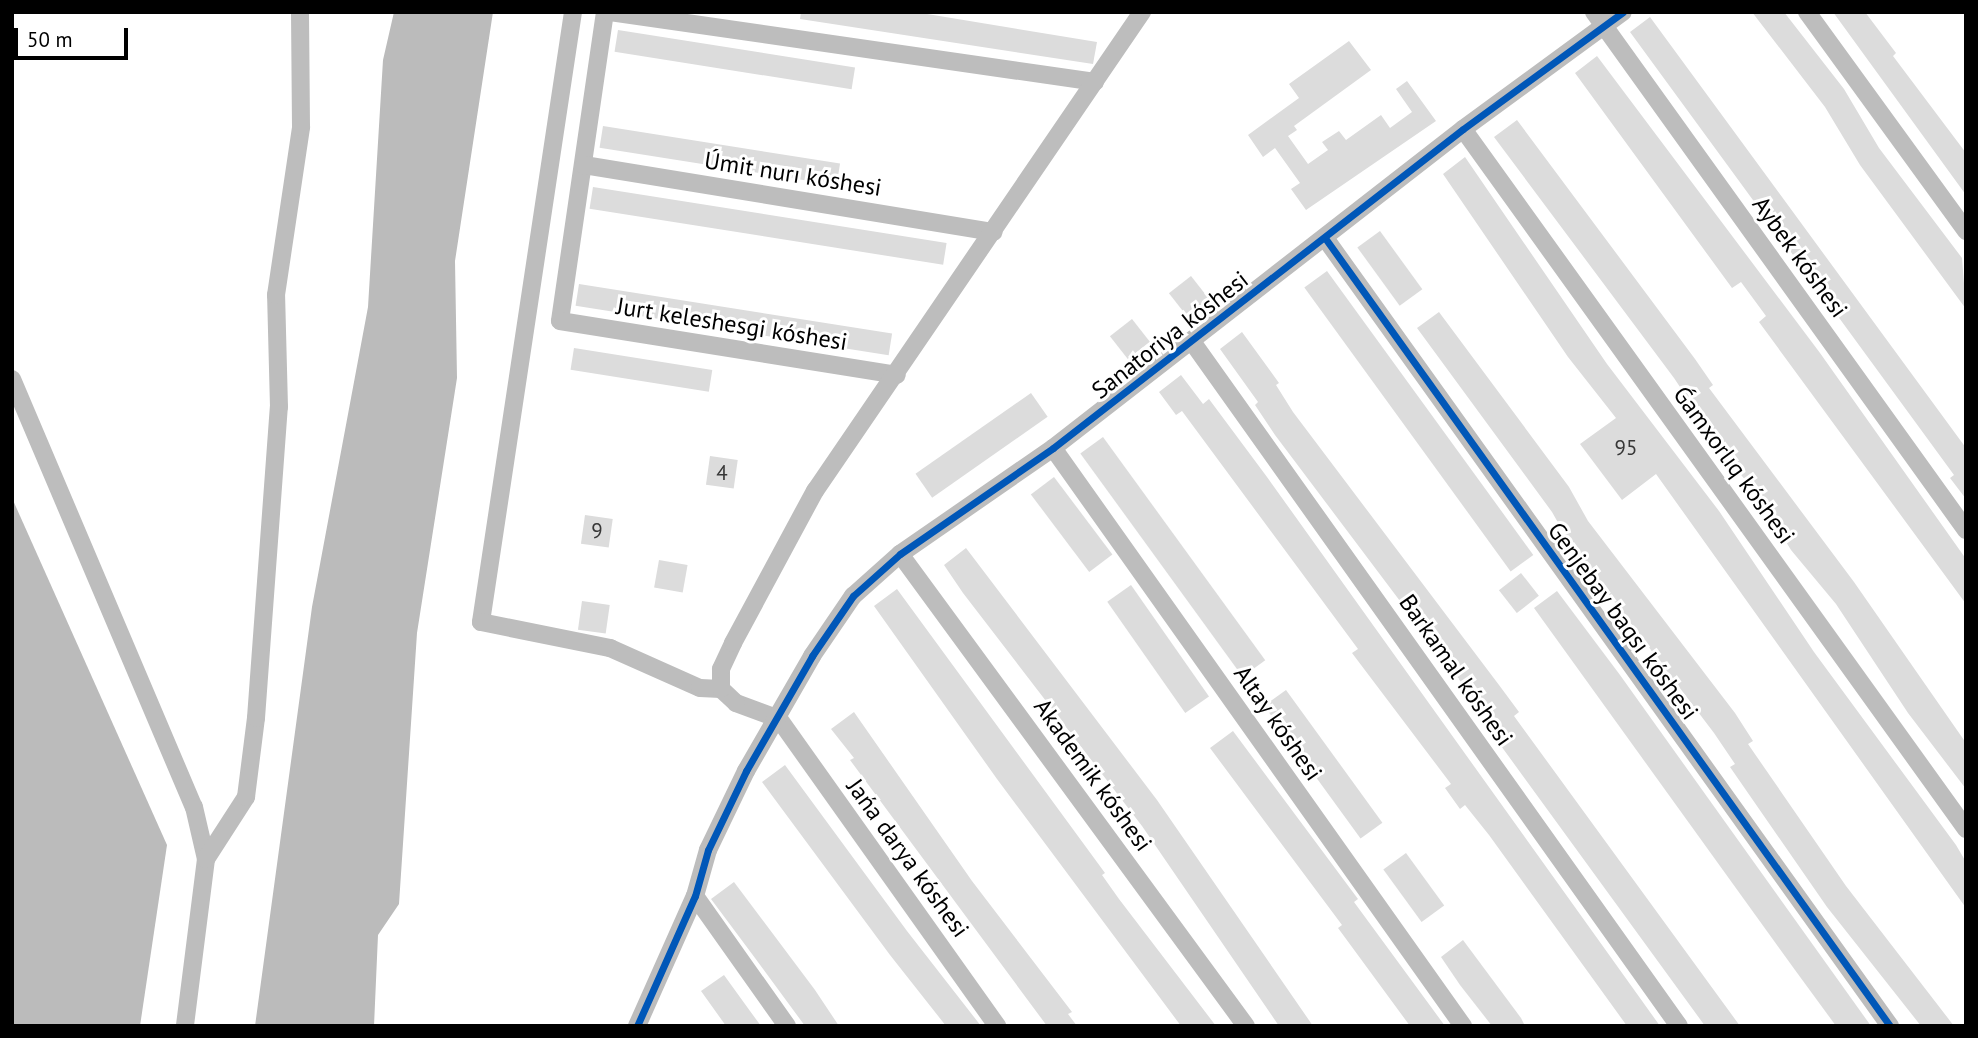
<!DOCTYPE html>
<html>
<head>
<meta charset="utf-8">
<style>
  body { margin:0 }
  #map { position:relative; width:1978px; height:1038px; overflow:hidden; background:#fff; font-family:"PT Sans",sans-serif }
  div>[style] { position:absolute }
  [style*='--x'] { left:calc(var(--x)*1px); top:calc(var(--y)*1px); width:calc(var(--w)*1px); rotate:calc(var(--a)*1deg) }
  .water>* { inset:0; background:#bbb }
  .building>* { inset:0; background:#dcdcdc; transform-origin:0 0 }
  .minor>* { height:18px; margin:-9px; padding:0 9px; transform-origin:9px; border-radius:9px; background:#bdbdbd }
  .cycleway>* { height:7px; margin:-3.5px; padding:0 3.5px; transform-origin:3.5px; border-radius:3.5px; background:#0057b8 }
  span { translate:-50% -50%; white-space:nowrap; text-align:center; line-height:1.15; -webkit-text-stroke:6px #fff; paint-order:stroke }
  .number-label { font-size:21px; color:#373737 }
  .number-label span { -webkit-text-stroke-width:0 }
  .street-label { font-size:24px; color:#000 }
  .frame { position:absolute; inset:0; border:14px solid #000; pointer-events:none }
  .scale { position:absolute; left:14px; top:28px; width:114px; height:32px; box-sizing:border-box; border:4px solid #000; border-top:0; padding-left:9px; font-size:21px; line-height:24px; white-space:nowrap; color:#000; -webkit-text-stroke:5px #fff; paint-order:stroke }
</style>
</head>
<body>
<div id="map">
  <div class="water">
    <i style="clip-path:polygon(394px 12px,493px 12px,455px 261px,457px 378px,417px 633px,399px 904px,378px 935px,374px 1026px,255px 1026px,312px 607px,368px 307px,383px 60px)"></i>
    <i style="clip-path:polygon(12px 498px,167px 845px,140px 1026px,12px 1026px)"></i>
  </div>
  <div class="building">
    <i style="clip-path:polygon(801px 12px,915px 12px,1097px 42px,1093px 64px,800px 19px)"></i>
    <i style="clip-path:polygon(1752px 12px,1784px 12px,1844px 89px,1879px 148px,1962px 258px,1966px 309px,1860px 165px,1825px 107px)"></i>
    <i style="clip-path:polygon(1833px 12px,1865px 12px,1896px 53px,1893px 56px,1966px 153px,1966px 195px)"></i>
    <i style="clip-path:polygon(1650px 17px,1966px 448px,1966px 499px,1950px 478px,1954px 475px,1630px 32px)"></i>
    <i style="left:618px;top:30px;width:240px;height:22px;rotate:9deg"></i>
    <i style="clip-path:polygon(1349px 41px,1371px 70px,1294px 126px,1297px 130px,1288px 136px,1308px 164px,1328px 150px,1322px 142px,1339px 131px,1346px 140px,1381px 115px,1390px 128px,1412px 112px,1396px 89px,1407px 81px,1436px 121px,1306px 210px,1291px 189px,1300px 183px,1275px 148px,1263px 157px,1248px 135px,1299px 98px,1289px 84px)"></i>
    <i style="clip-path:polygon(1597px 56px,1820px 353px,1966px 559px,1966px 604px,1759px 322px,1766px 316px,1741px 282px,1732px 288px,1575px 73px)"></i>
    <i style="clip-path:polygon(1517px 120px,1695px 359px,1713px 385px,1709px 388px,1854px 582px,1966px 743px,1966px 789px,1908px 713px,1836px 604px,1791px 550px,1758px 496px,1690px 411px,1694px 408px,1674px 378px,1494px 137px)"></i>
    <i style="left:603px;top:126px;width:240px;height:22px;rotate:9deg"></i>
    <i style="clip-path:polygon(1465px 157px,1607px 364px,1719px 511px,1814px 652px,1956px 845px,1966px 862px,1966px 908px,1656px 474px,1622px 500px,1580px 444px,1616px 418px,1568px 357px,1443px 174px)"></i>
    <i style="left:593px;top:187px;width:358px;height:22px;rotate:9deg"></i>
    <i style="left:1380px;top:231px;width:72px;height:28px;rotate:54deg"></i>
    <i style="left:1327px;top:271px;width:351px;height:28px;rotate:54deg"></i>
    <i style="left:1191px;top:276px;width:29px;height:28px;rotate:52deg"></i>
    <i style="left:579px;top:284px;width:317px;height:22px;rotate:9deg"></i>
    <i style="clip-path:polygon(1439px 312px,1569px 487px,1588px 521px,1735px 713px,1753px 741px,1748px 744px,1846px 886px,1954px 1026px,1921px 1026px,1827px 907px,1730px 767px,1735px 764px,1714px 733px,1569px 542px,1552px 512px,1417px 328px)"></i>
    <i style="left:1132px;top:319px;width:29px;height:28px;rotate:52deg"></i>
    <i style="clip-path:polygon(1242px 332px,1279px 383px,1276px 385px,1293px 412px,1499px 685px,1519px 712px,1514px 716px,1740px 1026px,1705px 1026px,1496px 739px,1501px 736px,1479px 706px,1275px 435px,1255px 405px,1258px 402px,1220px 349px)"></i>
    <i style="left:574px;top:348px;width:140px;height:22px;rotate:9deg"></i>
    <i style="clip-path:polygon(1181px 375px,1203px 404px,1209px 399px,1267px 477px,1660px 1026px,1627px 1026px,1489px 835px,1465px 805px,1460px 809px,1445px 788px,1451px 784px,1352px 653px,1358px 649px,1182px 411px,1176px 415px,1159px 392px)"></i>
    <i style="left:1031px;top:393px;width:29px;height:141px;rotate:55deg"></i>
    <i style="left:1103px;top:437px;width:276px;height:28px;rotate:54deg"></i>
    <i style="left:710px;top:456px;width:28px;height:29px;rotate:8deg"></i>
    <i style="left:1054px;top:477px;width:97px;height:29px;rotate:53deg"></i>
    <i style="left:585px;top:515px;width:28px;height:29px;rotate:8deg"></i>
    <i style="clip-path:polygon(966px 548px,1157px 800px,1313px 1026px,1279px 1026px,1142px 826px,963px 593px,944px 565px)"></i>
    <i style="left:659px;top:560px;width:29px;height:28px;rotate:10deg"></i>
    <i style="left:1521px;top:573px;width:29px;height:28px;rotate:52deg"></i>
    <i style="left:1131px;top:585px;width:136px;height:29px;rotate:55deg"></i>
    <i style="clip-path:polygon(897px 589px,1105px 873px,1102px 875px,1119px 899px,1216px 1026px,1181px 1026px,997px 779px,874px 606px)"></i>
    <i style="clip-path:polygon(1557px 591px,1620px 675px,1871px 1026px,1836px 1026px,1795px 970px,1534px 608px)"></i>
    <i style="left:582px;top:601px;width:28px;height:29px;rotate:8deg"></i>
    <i style="left:1286px;top:690px;width:164px;height:27px;rotate:54deg"></i>
    <i style="clip-path:polygon(854px 712px,972px 881px,1072px 1012px,1068px 1014px,1077px 1026px,1047px 1026px,850px 760px,854px 758px,831px 729px)"></i>
    <i style="clip-path:polygon(1233px 731px,1358px 899px,1354px 902px,1445px 1026px,1410px 1026px,1338px 928px,1342px 925px,1210px 748px)"></i>
    <i style="clip-path:polygon(785px 765px,907px 931px,981px 1026px,946px 1026px,890px 955px,762px 782px)"></i>
    <i style="left:1406px;top:853px;width:65px;height:28px;rotate:54deg"></i>
    <i style="clip-path:polygon(734px 882px,815px 990px,839px 1026px,805px 1026px,755px 958px,711px 899px)"></i>
    <i style="clip-path:polygon(1463px 940px,1521px 1018px,1525px 1026px,1492px 1026px,1460px 985px,1441px 957px)"></i>
    <i style="clip-path:polygon(724px 975px,750px 1011px,761px 1026px,726px 1026px,701px 991px)"></i>
  </div>
  <div class="minor">
    <i style="--x:573;--y:12;--w:617;--a:98.58"></i>
    <i style="--x:481;--y:622;--w:132;--a:11.4"></i>
    <i style="--x:610;--y:648;--w:98;--a:24"></i>
    <i style="--x:700;--y:688;--w:21;--a:3"></i>
    <i style="--x:605;--y:12;--w:312;--a:98.3"></i>
    <i style="--x:560;--y:321;--w:341;--a:9.1"></i>
    <i style="--x:610;--y:12;--w:490;--a:8.2"></i>
    <i style="--x:1594;--y:12;--w:638;--a:54.32"></i>
    <i style="--x:1807;--y:12;--w:271;--a:54"></i>
    <i style="--x:1463;--y:129;--w:862;--a:54.3"></i>
    <i style="--x:584;--y:165;--w:415;--a:9.3"></i>
    <i style="--x:1325;--y:238;--w:970;--a:54.36"></i>
    <i style="--x:1193;--y:343;--w:838;--a:54.57"></i>
    <i style="--x:12;--y:379;--w:465;--a:67"></i>
    <i style="--x:194;--y:807;--w:53;--a:77"></i>
    <i style="--x:206;--y:859;--w:168;--a:97.2"></i>
    <i style="--x:1053;--y:448;--w:709;--a:54.65"></i>
    <i style="--x:900;--y:554;--w:585;--a:53.76"></i>
    <i style="--x:779;--y:719;--w:46;--a:-159.6"></i>
    <i style="--x:736;--y:703;--w:21;--a:-137"></i>
    <i style="--x:721;--y:689;--w:20;--a:-90"></i>
    <i style="--x:721;--y:669;--w:29;--a:-65"></i>
    <i style="--x:733;--y:643;--w:173;--a:-61.7"></i>
    <i style="--x:815;--y:491;--w:580;--a:-55.68"></i>
    <i style="--x:779;--y:719;--w:377;--a:54.6"></i>
    <i style="--x:206;--y:859;--w:74;--a:-57.2"></i>
    <i style="--x:246;--y:797;--w:80;--a:-82.8"></i>
    <i style="--x:256;--y:718;--w:312;--a:-85.8"></i>
    <i style="--x:279;--y:407;--w:112;--a:-91.5"></i>
    <i style="--x:276;--y:295;--w:170;--a:-81.5"></i>
    <i style="--x:301;--y:127;--w:115;--a:-90.5"></i>
    <i style="--x:695;--y:896;--w:159;--a:54.7"></i>
    <i style="--x:637;--y:1026;--w:142;--a:-66"></i>
    <i style="--x:695;--y:896;--w:48;--a:-74.2"></i>
    <i style="--x:708;--y:850;--w:88;--a:-64.3"></i>
    <i style="--x:746;--y:771;--w:133;--a:-60.1"></i>
    <i style="--x:812;--y:656;--w:73;--a:-55.7"></i>
    <i style="--x:853;--y:596;--w:63;--a:-41.8"></i>
    <i style="--x:900;--y:554;--w:186;--a:-34.7"></i>
    <i style="--x:1053;--y:448;--w:519;--a:-37.88"></i>
    <i style="--x:1463;--y:129;--w:198;--a:-36.2"></i>
  </div>
  <div class="cycleway">
    <i style="--x:1325;--y:238;--w:970;--a:54.36"></i>
    <i style="--x:637;--y:1026;--w:142;--a:-66"></i>
    <i style="--x:695;--y:896;--w:48;--a:-74.2"></i>
    <i style="--x:708;--y:850;--w:88;--a:-64.3"></i>
    <i style="--x:746;--y:771;--w:133;--a:-60.1"></i>
    <i style="--x:812;--y:656;--w:73;--a:-55.7"></i>
    <i style="--x:853;--y:596;--w:63;--a:-41.8"></i>
    <i style="--x:900;--y:554;--w:186;--a:-34.7"></i>
    <i style="--x:1053;--y:448;--w:519;--a:-37.88"></i>
    <i style="--x:1463;--y:129;--w:198;--a:-36.2"></i>
  </div>
  <div class="number-label">
    <span style="left:1626px;top:448px">95</span>
    <span style="left:722px;top:473px">4</span>
    <span style="left:597px;top:531px">9</span>
  </div>
  <div class="street-label">
    <span style="left:793px;top:174px;rotate:9deg">Úmit nurı kóshesi</span>
    <span style="left:1800px;top:257px;rotate:54deg">Aybek kóshesi</span>
    <span style="left:732px;top:324px;rotate:9deg">Jurt keleshesgi kóshesi</span>
    <span style="left:1170px;top:335px;rotate:-38deg">Sanatoriya kóshesi</span>
    <span style="left:1734px;top:465px;rotate:54deg">Ǵamxorlıq kóshesi</span>
    <span style="left:1623px;top:621px;rotate:54deg">Genjebay baqsı kóshesi</span>
    <span style="left:1456px;top:670px;rotate:55deg">Barkamal kóshesi</span>
    <span style="left:1278px;top:723px;rotate:55deg">Altay kóshesi</span>
    <span style="left:1093px;top:775px;rotate:54deg">Akademik kóshesi</span>
    <span style="left:908px;top:858px;rotate:54deg">Jańa darya kóshesi</span>
  </div>
  <div class="frame"></div>
  <div class="scale">50 m</div>
</div>
</body>
</html>
